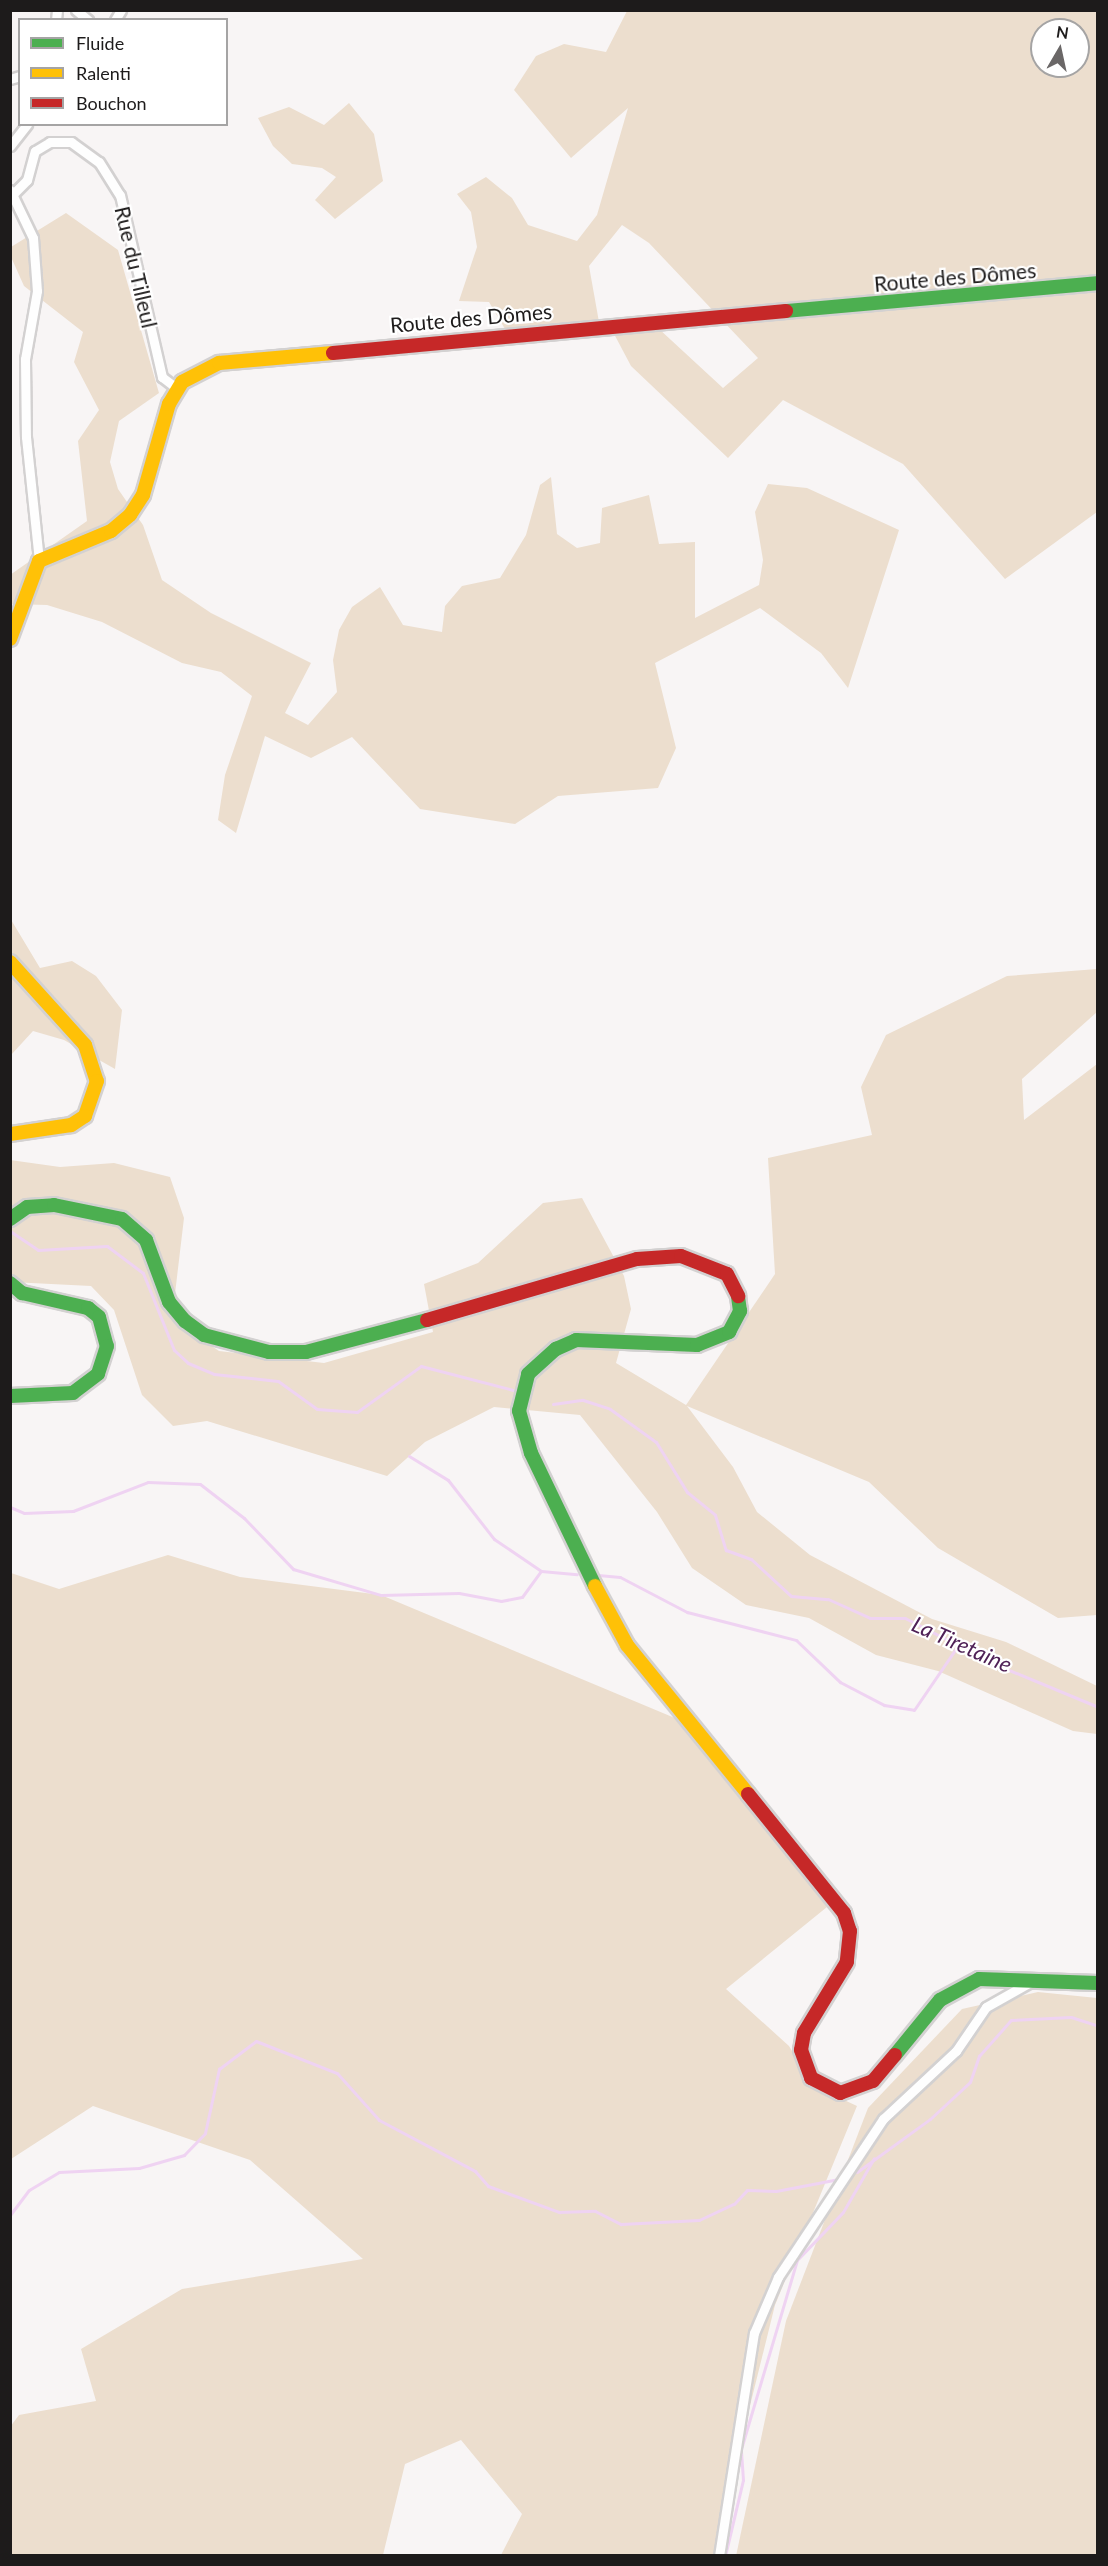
<!DOCTYPE html>
<html>
<head>
<meta charset="utf-8">
<style>
  body { margin:0 }
  #map { position:relative; width:1108px; height:2566px; overflow:hidden; background:#f8f5f5; font-family:Lato,sans-serif }
  div>[style] { position:absolute }
  [style*='--x'] { left:calc(var(--x)*1px); top:calc(var(--y)*1px); width:calc(var(--w)*1px); rotate:calc(var(--a)*1deg) }
  .green>* { inset:0; background:#ecdece }
  .stream>* { height:3px; margin:-1.5px; padding:0 1.5px; transform-origin:1.5px; border-radius:1.5px; background:#efd3f2 }
  .roads { filter:drop-shadow(2px 0 #d3d1d1) drop-shadow(-2px 0 #d3d1d1) drop-shadow(0 2px #d3d1d1) drop-shadow(0 -2px #d3d1d1) }
  .street>* { height:9px; margin:-4.5px; padding:0 4.5px; transform-origin:4.5px; border-radius:4.5px; background:#fefefe }
  .fast>* { height:14px; margin:-7px; padding:0 7px; transform-origin:7px; border-radius:7px; background:#4caf50 }
  .slow>* { height:14px; margin:-7px; padding:0 7px; transform-origin:7px; border-radius:7px; background:#ffc107 }
  .jam>* { height:14px; margin:-7px; padding:0 7px; transform-origin:7px; border-radius:7px; background:#c62828 }
  span { translate:-50% -50%; white-space:nowrap; text-align:center; line-height:1.15; -webkit-text-stroke:4.5px #fff; paint-order:stroke }
  .street-label { font-size:21px; color:#1d1b1b }
  .water-label { font-size:22px; color:#4f2156; font-style:italic }
  .frame { position:absolute; inset:0; border:12px solid #1d1b1b; pointer-events:none }
  .legend { position:absolute; left:18px; top:18px; width:210px; height:108px; box-sizing:border-box; background:#fff; border:2px solid #a5a4a4; margin:0; padding:8px 10px; list-style:none; font-size:18px; color:#1d1b1b }
  .legend li { display:flex; align-items:center; gap:12px; height:30px }
  .legend b { width:30px; border:2px solid #a5a4a4 }
  .north { position:absolute; left:1030px; top:18px; width:60px; height:60px; box-sizing:border-box; background:#fff; border:2px solid #a5a4a4; border-radius:50%; rotate:9deg; font-size:16px; font-weight:700; line-height:24px; text-align:center; color:#1d1b1b }
  .north::after { content:''; display:block; margin:auto; width:21px; height:27px; background:#6a6767; clip-path:polygon(50% 0,100% 100%,50% 72%,0 100%) }
</style>
</head>
<body>
<div id="map">
  <div class="green">
    <i style="clip-path:polygon(evenodd,627px 11px,1097px 12px,1097px 512px,1005px 579px,903px 464px,783px 400px,728px 458px,631px 366px,613px 332px,658px 328px,723px 388px,758px 358px,649px 243px,622px 225px,589px 266px,599px 322px,505px 329px,489px 302px,459px 301px,477px 247px,471px 212px,457px 194px,486px 177px,512px 198px,528px 225px,577px 241px,597px 215px,628px 108px,571px 158px,514px 90px,536px 56px,564px 44px,606px 52px,627px 11px,1042px 30px,1078px 30px,1078px 66px,1042px 66px,1042px 30px)"></i>
    <i style="clip-path:polygon(349px 103px,374px 134px,383px 181px,335px 219px,315px 200px,336px 177px,322px 168px,292px 164px,273px 146px,258px 118px,289px 107px,324px 125px)"></i>
    <i style="clip-path:polygon(66px 213px,118px 250px,159px 393px,119px 421px,110px 462px,118px 489px,143px 525px,162px 580px,211px 613px,311px 663px,285px 713px,308px 725px,337px 692px,333px 660px,339px 630px,352px 607px,380px 587px,403px 625px,442px 632px,445px 606px,462px 586px,500px 578px,526px 535px,540px 485px,551px 477px,557px 534px,577px 548px,600px 543px,602px 508px,649px 495px,659px 544px,695px 542px,695px 618px,759px 585px,763px 560px,755px 512px,768px 484px,807px 488px,899px 530px,848px 688px,821px 653px,760px 608px,655px 663px,676px 748px,658px 788px,558px 796px,515px 824px,420px 809px,352px 737px,311px 758px,265px 736px,236px 833px,218px 820px,225px 775px,252px 696px,221px 672px,182px 663px,102px 622px,47px 605px,11px 604px,10px 575px,87px 521px,78px 441px,99px 410px,74px 362px,83px 332px,24px 286px,11px 257px,11px 247px)"></i>
    <i style="clip-path:polygon(10px 918px,40px 968px,72px 961px,96px 976px,122px 1010px,115px 1069px,64px 1040px,33px 1031px,11px 1055px)"></i>
    <i style="clip-path:polygon(1097px 969px,1097px 1012px,1022px 1079px,1024px 1120px,1097px 1064px,1097px 1615px,1058px 1618px,938px 1548px,869px 1482px,687px 1406px,733px 1467px,757px 1512px,810px 1555px,932px 1619px,1006px 1642px,1097px 1686px,1097px 1734px,1073px 1731px,938px 1671px,876px 1655px,809px 1618px,746px 1605px,692px 1568px,657px 1512px,580px 1415px,494px 1407px,425px 1442px,387px 1476px,207px 1421px,173px 1426px,142px 1395px,114px 1310px,91px 1286px,11px 1282px,10px 1160px,60px 1167px,114px 1163px,170px 1177px,184px 1218px,172px 1319px,219px 1351px,324px 1363px,433px 1332px,424px 1284px,478px 1263px,543px 1203px,582px 1198px,624px 1276px,631px 1309px,616px 1363px,686px 1405px,775px 1274px,768px 1158px,872px 1135px,861px 1087px,886px 1035px,1007px 976px)"></i>
    <i style="clip-path:polygon(168px 1555px,240px 1577px,381px 1595px,682px 1721px,779px 1836px,827px 1907px,726px 1989px,789px 2046px,812px 2085px,857px 2106px,775px 2305px,713px 2555px,501px 2555px,522px 2514px,461px 2440px,405px 2464px,383px 2555px,11px 2555px,10px 2427px,19px 2415px,96px 2401px,81px 2349px,182px 2289px,363px 2259px,250px 2160px,93px 2106px,11px 2159px,11px 1573px,59px 1589px)"></i>
    <i style="clip-path:polygon(1038px 1992px,1097px 1998px,1097px 2555px,736px 2556px,786px 2321px,868px 2108px,962px 2009px)"></i>
  </div>
  <div class="stream">
    <i style="--x:10;--y:1231;--w:34;--a:34"></i>
    <i style="--x:38;--y:1250;--w:69;--a:-3.3"></i>
    <i style="--x:107;--y:1246;--w:45;--a:36.9"></i>
    <i style="--x:143;--y:1273;--w:83;--a:68.1"></i>
    <i style="--x:174;--y:1350;--w:19;--a:43"></i>
    <i style="--x:188;--y:1363;--w:28;--a:23"></i>
    <i style="--x:214;--y:1374;--w:64;--a:6.2"></i>
    <i style="--x:278;--y:1381;--w:48;--a:35.7"></i>
    <i style="--x:317;--y:1409;--w:40;--a:4.3"></i>
    <i style="--x:357;--y:1412;--w:79;--a:-35.7"></i>
    <i style="--x:421;--y:1366;--w:95;--a:14.6"></i>
    <i style="--x:553;--y:1404;--w:30;--a:-8"></i>
    <i style="--x:583;--y:1400;--w:28;--a:18"></i>
    <i style="--x:610;--y:1409;--w:57;--a:35.7"></i>
    <i style="--x:656;--y:1442;--w:59;--a:58.2"></i>
    <i style="--x:687;--y:1492;--w:36;--a:39"></i>
    <i style="--x:715;--y:1515;--w:37;--a:73"></i>
    <i style="--x:726;--y:1550;--w:27;--a:20"></i>
    <i style="--x:751;--y:1559;--w:54;--a:42.8"></i>
    <i style="--x:791;--y:1596;--w:37;--a:5"></i>
    <i style="--x:828;--y:1599;--w:46;--a:24.3"></i>
    <i style="--x:870;--y:1618;--w:35;--a:0"></i>
    <i style="--x:905;--y:1618;--w:98;--a:27.3"></i>
    <i style="--x:992;--y:1663;--w:115;--a:22.5"></i>
    <i style="--x:409;--y:1456;--w:46;--a:31.6"></i>
    <i style="--x:448;--y:1480;--w:75;--a:52.1"></i>
    <i style="--x:494;--y:1539;--w:57;--a:34.2"></i>
    <i style="--x:10;--y:1507;--w:15;--a:23"></i>
    <i style="--x:24;--y:1513;--w:49;--a:-2.3"></i>
    <i style="--x:73;--y:1511;--w:80;--a:-21.1"></i>
    <i style="--x:148;--y:1482;--w:52;--a:2.2"></i>
    <i style="--x:200;--y:1484;--w:56;--a:37.7"></i>
    <i style="--x:244;--y:1518;--w:71;--a:46.1"></i>
    <i style="--x:293;--y:1569;--w:92;--a:16.5"></i>
    <i style="--x:381;--y:1595;--w:78;--a:-1.5"></i>
    <i style="--x:459;--y:1593;--w:43;--a:10.8"></i>
    <i style="--x:501;--y:1601;--w:21;--a:-11"></i>
    <i style="--x:522;--y:1597;--w:32;--a:-54"></i>
    <i style="--x:541;--y:1571;--w:36;--a:5"></i>
    <i style="--x:598;--y:1575;--w:22;--a:5"></i>
    <i style="--x:620;--y:1577;--w:76;--a:27.6"></i>
    <i style="--x:687;--y:1612;--w:113;--a:14.4"></i>
    <i style="--x:796;--y:1640;--w:61;--a:43.7"></i>
    <i style="--x:840;--y:1682;--w:50;--a:27.6"></i>
    <i style="--x:884;--y:1705;--w:30;--a:9"></i>
    <i style="--x:914;--y:1710;--w:80;--a:-55.7"></i>
    <i style="--x:857;--y:2172;--w:90;--a:-36"></i>
    <i style="--x:930;--y:2119;--w:54;--a:-42.8"></i>
    <i style="--x:970;--y:2082;--w:28;--a:-71"></i>
    <i style="--x:979;--y:2056;--w:48;--a:-48.4"></i>
    <i style="--x:1011;--y:2020;--w:60;--a:-2.9"></i>
    <i style="--x:1071;--y:2017;--w:28;--a:18"></i>
    <i style="--x:10;--y:2215;--w:31;--a:-53"></i>
    <i style="--x:29;--y:2190;--w:35;--a:-31"></i>
    <i style="--x:59;--y:2172;--w:80;--a:-2.9"></i>
    <i style="--x:139;--y:2168;--w:47;--a:-16.1"></i>
    <i style="--x:184;--y:2155;--w:30;--a:-46"></i>
    <i style="--x:205;--y:2133;--w:66;--a:-77.7"></i>
    <i style="--x:219;--y:2069;--w:46;--a:-37.1"></i>
    <i style="--x:256;--y:2041;--w:87;--a:21.6"></i>
    <i style="--x:337;--y:2073;--w:63;--a:48.2"></i>
    <i style="--x:379;--y:2120;--w:109;--a:28"></i>
    <i style="--x:475;--y:2171;--w:20;--a:49"></i>
    <i style="--x:488;--y:2186;--w:76;--a:20.1"></i>
    <i style="--x:559;--y:2212;--w:36;--a:-2"></i>
    <i style="--x:595;--y:2211;--w:29;--a:27"></i>
    <i style="--x:621;--y:2224;--w:78;--a:-2.9"></i>
    <i style="--x:699;--y:2220;--w:38;--a:-25"></i>
    <i style="--x:734;--y:2204;--w:19;--a:-47"></i>
    <i style="--x:747;--y:2190;--w:29;--a:2"></i>
    <i style="--x:776;--y:2191;--w:64;--a:-10.8"></i>
    <i style="--x:10;--y:2293;--w:7;--a:90"></i>
    <i style="--x:725;--y:2556;--w:78;--a:-76.7"></i>
    <i style="--x:743;--y:2480;--w:31;--a:-94"></i>
    <i style="--x:741;--y:2449;--w:197;--a:-73.5"></i>
    <i style="--x:797;--y:2260;--w:66;--a:-46.2"></i>
    <i style="--x:843;--y:2212;--w:62;--a:-60.1"></i>
  </div>
  <div class="roads">
    <div class="street">
      <i style="--x:76;--y:10;--w:16;--a:40"></i>
      <i style="--x:56;--y:20;--w:10;--a:-84"></i>
      <i style="--x:115;--y:20;--w:12;--a:-59"></i>
      <i style="--x:10;--y:79;--w:10;--a:-17"></i>
      <i style="--x:10;--y:146;--w:28;--a:-52"></i>
      <i style="--x:10;--y:190;--w:53;--a:64.4"></i>
      <i style="--x:33;--y:238;--w:53;--a:85.7"></i>
      <i style="--x:37;--y:291;--w:69;--a:100"></i>
      <i style="--x:25;--y:359;--w:78;--a:89.3"></i>
      <i style="--x:26;--y:437;--w:125;--a:84"></i>
      <i style="--x:10;--y:197;--w:24;--a:-45"></i>
      <i style="--x:27;--y:180;--w:30;--a:-75"></i>
      <i style="--x:35;--y:151;--w:17;--a:-31"></i>
      <i style="--x:50;--y:142;--w:21;--a:0"></i>
      <i style="--x:71;--y:142;--w:34;--a:36"></i>
      <i style="--x:99;--y:162;--w:39;--a:58"></i>
      <i style="--x:120;--y:195;--w:187;--a:77"></i>
      <i style="--x:162;--y:377;--w:20;--a:37"></i>
      <i style="--x:719;--y:2556;--w:226;--a:-81.1"></i>
      <i style="--x:754;--y:2333;--w:61;--a:-66.8"></i>
      <i style="--x:778;--y:2277;--w:190;--a:-56.4"></i>
      <i style="--x:883;--y:2119;--w:100;--a:-43"></i>
      <i style="--x:956;--y:2051;--w:53;--a:-55.7"></i>
      <i style="--x:986;--y:2007;--w:55;--a:-29.4"></i>
    </div>
    <div class="fast">
      <i style="--x:786;--y:311;--w:313;--a:-5.1"></i>
      <i style="--x:10;--y:1219;--w:21;--a:-35"></i>
      <i style="--x:27;--y:1207;--w:27;--a:-4"></i>
      <i style="--x:54;--y:1205;--w:69;--a:11.6"></i>
      <i style="--x:122;--y:1219;--w:32;--a:41"></i>
      <i style="--x:146;--y:1240;--w:66;--a:69.6"></i>
      <i style="--x:169;--y:1302;--w:25;--a:50"></i>
      <i style="--x:185;--y:1321;--w:24;--a:36"></i>
      <i style="--x:204;--y:1335;--w:67;--a:14.7"></i>
      <i style="--x:269;--y:1352;--w:37;--a:0"></i>
      <i style="--x:306;--y:1352;--w:125;--a:-14.8"></i>
      <i style="--x:10;--y:1283;--w:16;--a:40"></i>
      <i style="--x:22;--y:1293;--w:68;--a:12.8"></i>
      <i style="--x:88;--y:1308;--w:14;--a:39"></i>
      <i style="--x:99;--y:1317;--w:30;--a:75"></i>
      <i style="--x:107;--y:1346;--w:29;--a:108"></i>
      <i style="--x:98;--y:1374;--w:31;--a:143"></i>
      <i style="--x:73;--y:1393;--w:63;--a:177.3"></i>
      <i style="--x:595;--y:1586;--w:148;--a:-115.7"></i>
      <i style="--x:531;--y:1453;--w:44;--a:-105.9"></i>
      <i style="--x:519;--y:1411;--w:38;--a:-76"></i>
      <i style="--x:528;--y:1374;--w:38;--a:-42"></i>
      <i style="--x:556;--y:1349;--w:22;--a:-24"></i>
      <i style="--x:576;--y:1340;--w:121;--a:2.4"></i>
      <i style="--x:697;--y:1345;--w:35;--a:-22"></i>
      <i style="--x:729;--y:1332;--w:24;--a:-62"></i>
      <i style="--x:740;--y:1311;--w:15;--a:-98"></i>
      <i style="--x:895;--y:2055;--w:71;--a:-50.7"></i>
      <i style="--x:940;--y:2000;--w:44;--a:-28.3"></i>
      <i style="--x:979;--y:1979;--w:119;--a:1.9"></i>
    </div>
    <div class="slow">
      <i style="--x:10;--y:639;--w:83;--a:-69.6"></i>
      <i style="--x:39;--y:561;--w:78;--a:-22.6"></i>
      <i style="--x:111;--y:531;--w:25;--a:-40"></i>
      <i style="--x:130;--y:515;--w:24;--a:-57"></i>
      <i style="--x:143;--y:495;--w:95;--a:-74.1"></i>
      <i style="--x:169;--y:404;--w:26;--a:-59"></i>
      <i style="--x:182;--y:382;--w:42;--a:-27.2"></i>
      <i style="--x:219;--y:363;--w:114;--a:-5"></i>
      <i style="--x:10;--y:962;--w:112;--a:47.9"></i>
      <i style="--x:85;--y:1045;--w:38;--a:72"></i>
      <i style="--x:97;--y:1081;--w:37;--a:109"></i>
      <i style="--x:85;--y:1116;--w:17;--a:147"></i>
      <i style="--x:71;--y:1125;--w:62;--a:171.6"></i>
      <i style="--x:595;--y:1586;--w:67;--a:61.5"></i>
      <i style="--x:627;--y:1645;--w:192;--a:50.9"></i>
    </div>
    <div class="jam">
      <i style="--x:333;--y:353;--w:455;--a:-5.3"></i>
      <i style="--x:427;--y:1320;--w:219;--a:-16.2"></i>
      <i style="--x:637;--y:1259;--w:44;--a:-3.9"></i>
      <i style="--x:681;--y:1256;--w:49;--a:21.4"></i>
      <i style="--x:727;--y:1274;--w:25;--a:63"></i>
      <i style="--x:748;--y:1794;--w:153;--a:51.1"></i>
      <i style="--x:844;--y:1913;--w:19;--a:72"></i>
      <i style="--x:850;--y:1931;--w:31;--a:96"></i>
      <i style="--x:847;--y:1962;--w:83;--a:121.2"></i>
      <i style="--x:804;--y:2033;--w:17;--a:100"></i>
      <i style="--x:801;--y:2050;--w:30;--a:70"></i>
      <i style="--x:811;--y:2078;--w:33;--a:27"></i>
      <i style="--x:840;--y:2093;--w:35;--a:-20"></i>
      <i style="--x:873;--y:2081;--w:34;--a:-50"></i>
    </div>
  </div>
  <div class="street-label">
    <span style="left:136px;top:267px;rotate:77deg">Rue du Tilleul</span>
    <span style="left:955px;top:277px;rotate:-5deg">Route des Dômes</span>
    <span style="left:471px;top:318px;rotate:-5deg">Route des Dômes</span>
  </div>
  <div class="water-label">
    <span style="left:962px;top:1644px;rotate:24deg">La Tiretaine</span>
  </div>
  <div class="frame"></div>
  <ul class="legend">
  <li><b style="height:8px;background:#4caf50"></b>Fluide</li>
  <li><b style="height:8px;background:#ffc107"></b>Ralenti</li>
  <li><b style="height:8px;background:#c62828"></b>Bouchon</li>
  </ul>
  <div class="north">N</div>
</div>
</body>
</html>
